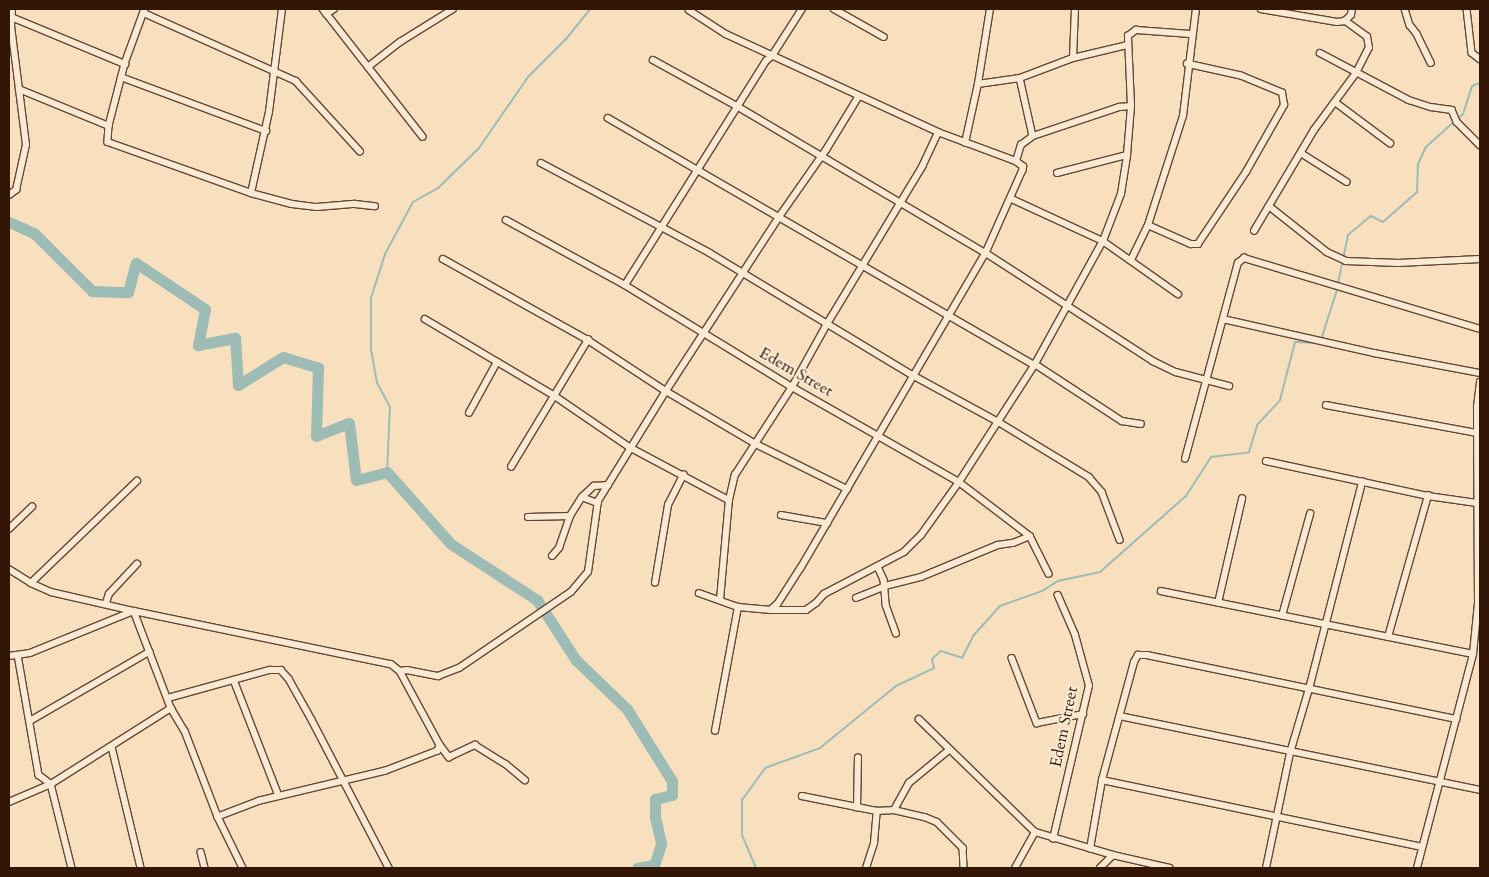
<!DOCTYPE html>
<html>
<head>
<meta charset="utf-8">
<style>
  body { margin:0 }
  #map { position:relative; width:1489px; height:877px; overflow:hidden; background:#f8dfbd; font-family:Cardo,serif }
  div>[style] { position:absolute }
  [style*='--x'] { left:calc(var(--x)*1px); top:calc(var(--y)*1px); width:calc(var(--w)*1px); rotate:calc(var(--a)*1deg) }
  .stream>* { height:2px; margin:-1px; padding:0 1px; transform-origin:1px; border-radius:1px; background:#9dbcb5 }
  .river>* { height:11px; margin:-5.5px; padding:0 5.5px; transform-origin:5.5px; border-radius:5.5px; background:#9dbcb5 }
  .roads { filter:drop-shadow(1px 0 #644834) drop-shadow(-1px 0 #644834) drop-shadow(0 1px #644834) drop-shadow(0 -1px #644834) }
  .minor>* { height:5.5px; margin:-2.75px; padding:0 2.75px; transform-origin:2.75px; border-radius:2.75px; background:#faead4 }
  span { translate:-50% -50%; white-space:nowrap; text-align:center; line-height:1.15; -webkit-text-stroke:4px #faead4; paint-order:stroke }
  .street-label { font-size:16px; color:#331606 }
  .frame { position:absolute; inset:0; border:10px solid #331606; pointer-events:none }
</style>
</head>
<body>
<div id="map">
  <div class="stream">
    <i style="--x:1458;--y:119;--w:7;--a:-45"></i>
    <i style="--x:1463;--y:114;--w:29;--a:-72"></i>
    <i style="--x:1472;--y:86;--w:9;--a:-21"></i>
    <i style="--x:1321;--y:340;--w:49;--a:-72.3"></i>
    <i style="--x:1336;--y:293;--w:59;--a:-78.3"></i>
    <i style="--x:1348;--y:235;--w:30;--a:-40"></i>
    <i style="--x:1371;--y:216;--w:13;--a:27"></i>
    <i style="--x:1383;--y:222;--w:45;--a:-41.4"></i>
    <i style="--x:1417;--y:192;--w:28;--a:-88"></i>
    <i style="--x:1418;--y:164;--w:19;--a:-65"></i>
    <i style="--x:1426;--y:147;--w:38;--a:-42"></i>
    <i style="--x:387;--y:472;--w:65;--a:-87.4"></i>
    <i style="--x:390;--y:407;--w:27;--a:-118"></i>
    <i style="--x:377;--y:383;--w:36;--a:-100"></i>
    <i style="--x:371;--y:348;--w:50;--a:-90"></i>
    <i style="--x:371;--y:298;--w:46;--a:-72.3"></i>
    <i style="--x:385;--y:254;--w:59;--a:-61.7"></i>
    <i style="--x:413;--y:202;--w:29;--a:-29"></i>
    <i style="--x:438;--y:188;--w:57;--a:-44.3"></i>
    <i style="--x:479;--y:148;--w:86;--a:-55.4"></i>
    <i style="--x:528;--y:77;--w:54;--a:-45"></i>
    <i style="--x:566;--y:39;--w:38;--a:-51"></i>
    <i style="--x:756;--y:868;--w:36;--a:-113"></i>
    <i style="--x:742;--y:835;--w:35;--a:-90"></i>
    <i style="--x:742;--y:800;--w:39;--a:-54"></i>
    <i style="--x:765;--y:768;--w:59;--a:-20"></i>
    <i style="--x:820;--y:748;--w:98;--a:-39.2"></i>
    <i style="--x:896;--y:686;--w:42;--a:-25.3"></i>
    <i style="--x:934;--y:668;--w:9;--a:-103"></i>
    <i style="--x:932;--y:659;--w:12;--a:-42"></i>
    <i style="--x:941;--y:651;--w:22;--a:18"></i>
    <i style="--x:962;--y:658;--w:25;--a:-63"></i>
    <i style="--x:973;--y:636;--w:40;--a:-48"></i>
    <i style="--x:1000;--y:606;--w:45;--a:-19.7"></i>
    <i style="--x:1042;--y:591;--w:19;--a:-32"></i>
    <i style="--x:1058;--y:581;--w:43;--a:-12.1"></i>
    <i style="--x:1100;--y:572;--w:115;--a:-41.5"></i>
    <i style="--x:1186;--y:496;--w:46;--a:-57.3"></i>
    <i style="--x:1211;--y:457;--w:38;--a:-7"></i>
    <i style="--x:1249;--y:452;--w:28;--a:-73"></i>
    <i style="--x:1257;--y:425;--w:34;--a:-47"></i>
    <i style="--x:1280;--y:400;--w:60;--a:-75.5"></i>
    <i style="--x:1295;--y:342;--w:21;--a:3"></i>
  </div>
  <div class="river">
    <i style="--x:9;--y:222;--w:27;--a:24"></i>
    <i style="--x:34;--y:233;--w:82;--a:45"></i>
    <i style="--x:92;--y:291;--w:36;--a:2"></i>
    <i style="--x:128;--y:292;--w:30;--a:-75"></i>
    <i style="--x:136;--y:263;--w:83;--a:33.7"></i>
    <i style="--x:205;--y:309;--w:37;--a:101"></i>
    <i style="--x:198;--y:345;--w:38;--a:-11"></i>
    <i style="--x:235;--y:338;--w:47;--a:86.3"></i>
    <i style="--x:238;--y:385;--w:53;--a:-31.9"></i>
    <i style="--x:283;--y:357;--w:37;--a:17"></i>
    <i style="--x:318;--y:368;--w:68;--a:91.7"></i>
    <i style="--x:316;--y:436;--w:35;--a:-22"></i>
    <i style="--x:349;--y:423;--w:57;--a:83"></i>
    <i style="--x:356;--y:480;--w:32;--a:-14"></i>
    <i style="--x:387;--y:472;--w:96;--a:48.4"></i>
    <i style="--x:451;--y:544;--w:103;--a:33.1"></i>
    <i style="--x:537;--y:600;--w:72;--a:57"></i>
    <i style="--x:576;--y:660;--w:71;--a:43.9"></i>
    <i style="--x:627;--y:709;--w:85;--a:58"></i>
    <i style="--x:672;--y:781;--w:14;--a:90"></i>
    <i style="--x:672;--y:795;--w:17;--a:167"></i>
    <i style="--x:655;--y:799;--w:18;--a:90"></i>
    <i style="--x:655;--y:817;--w:28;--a:77"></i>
    <i style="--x:661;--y:844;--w:22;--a:108"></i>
    <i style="--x:654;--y:865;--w:17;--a:170"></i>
  </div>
  <div class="roads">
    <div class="minor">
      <i style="--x:145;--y:9;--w:59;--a:110"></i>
      <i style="--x:125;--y:64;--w:64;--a:104.5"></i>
      <i style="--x:109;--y:126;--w:16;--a:94"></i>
      <i style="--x:108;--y:142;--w:152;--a:19.6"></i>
      <i style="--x:251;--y:193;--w:42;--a:15"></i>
      <i style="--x:292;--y:204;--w:25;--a:7"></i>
      <i style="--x:317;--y:207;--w:38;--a:-5"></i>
      <i style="--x:355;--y:204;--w:20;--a:6"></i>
      <i style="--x:323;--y:9;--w:162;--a:52"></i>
      <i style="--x:834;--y:9;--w:57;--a:29.2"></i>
      <i style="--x:1261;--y:9;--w:77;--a:9.7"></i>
      <i style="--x:1337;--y:22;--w:8;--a:-7"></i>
      <i style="--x:1345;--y:21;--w:8;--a:-45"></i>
      <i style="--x:1351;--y:15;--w:6;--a:-81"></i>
      <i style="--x:1405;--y:9;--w:17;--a:73"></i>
      <i style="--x:1410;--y:25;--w:11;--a:52"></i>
      <i style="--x:1417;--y:34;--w:32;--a:64"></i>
      <i style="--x:1467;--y:9;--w:44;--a:83.5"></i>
      <i style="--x:1472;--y:53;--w:10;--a:37"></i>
      <i style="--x:689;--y:10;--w:44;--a:33"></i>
      <i style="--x:726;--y:34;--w:234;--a:24.8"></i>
      <i style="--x:938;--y:132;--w:83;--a:20.4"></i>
      <i style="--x:1016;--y:161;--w:9;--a:36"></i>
      <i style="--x:1023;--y:166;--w:4;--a:90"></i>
      <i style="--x:1023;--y:170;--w:91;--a:114"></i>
      <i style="--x:986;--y:253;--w:365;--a:120.4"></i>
      <i style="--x:801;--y:568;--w:43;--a:122.6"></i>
      <i style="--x:778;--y:604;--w:9;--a:139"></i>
      <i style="--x:144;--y:13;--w:167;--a:24.1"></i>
      <i style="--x:296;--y:81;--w:95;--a:47.6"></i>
      <i style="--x:326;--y:14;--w:9;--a:-32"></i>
      <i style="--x:9;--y:16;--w:126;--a:22.5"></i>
      <i style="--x:1320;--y:53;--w:101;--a:27.8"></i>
      <i style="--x:1409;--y:100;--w:23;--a:18"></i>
      <i style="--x:1431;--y:107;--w:21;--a:8"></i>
      <i style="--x:1452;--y:110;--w:13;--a:67"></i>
      <i style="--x:1457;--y:122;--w:33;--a:45"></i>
      <i style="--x:1073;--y:58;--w:49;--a:-87.7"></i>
      <i style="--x:653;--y:60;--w:96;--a:28.7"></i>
      <i style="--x:737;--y:106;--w:289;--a:30.6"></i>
      <i style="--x:986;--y:253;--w:199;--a:32.9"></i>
      <i style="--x:1153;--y:361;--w:25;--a:26"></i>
      <i style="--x:1176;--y:372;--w:55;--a:14.8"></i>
      <i style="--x:368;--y:67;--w:41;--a:-38"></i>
      <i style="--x:400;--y:42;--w:62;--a:-31.9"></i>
      <i style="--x:121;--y:77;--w:155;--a:20.4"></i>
      <i style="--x:1020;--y:78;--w:59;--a:77.4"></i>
      <i style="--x:978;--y:84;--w:42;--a:-8.1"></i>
      <i style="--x:1020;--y:78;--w:57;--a:-20.7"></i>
      <i style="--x:1073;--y:58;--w:56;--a:-13.5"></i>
      <i style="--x:19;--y:89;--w:97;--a:22.3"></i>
      <i style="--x:1335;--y:102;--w:69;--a:36.7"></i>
      <i style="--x:608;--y:118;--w:492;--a:30.1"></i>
      <i style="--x:965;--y:143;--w:60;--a:-77.6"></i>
      <i style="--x:978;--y:84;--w:76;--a:-80.9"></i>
      <i style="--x:1301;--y:153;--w:54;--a:32.2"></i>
      <i style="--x:1016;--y:161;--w:17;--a:-73"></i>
      <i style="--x:1021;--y:145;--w:15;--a:-37"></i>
      <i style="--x:1033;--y:136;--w:91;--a:-18.6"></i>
      <i style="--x:1119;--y:107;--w:12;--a:-5"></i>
      <i style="--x:541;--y:163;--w:191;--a:28"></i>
      <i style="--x:710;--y:253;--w:238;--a:31.1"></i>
      <i style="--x:914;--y:376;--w:94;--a:28.5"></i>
      <i style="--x:997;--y:421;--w:108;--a:31.3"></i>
      <i style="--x:1089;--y:477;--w:20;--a:49"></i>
      <i style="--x:1102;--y:492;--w:51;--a:69.4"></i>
      <i style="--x:1057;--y:173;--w:72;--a:-14.4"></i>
      <i style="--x:251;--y:193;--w:83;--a:-77.5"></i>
      <i style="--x:269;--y:112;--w:104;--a:-82.8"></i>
      <i style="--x:9;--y:195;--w:9;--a:-36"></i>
      <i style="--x:16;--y:190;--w:46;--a:-77.5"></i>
      <i style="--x:26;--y:145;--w:119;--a:-97.2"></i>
      <i style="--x:11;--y:27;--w:18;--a:-87"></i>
      <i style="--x:1012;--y:199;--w:100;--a:24.8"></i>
      <i style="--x:1103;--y:241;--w:92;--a:35.2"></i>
      <i style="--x:1269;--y:206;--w:74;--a:38.4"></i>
      <i style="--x:1327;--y:252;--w:21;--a:25"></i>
      <i style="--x:1346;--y:261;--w:52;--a:2.2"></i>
      <i style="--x:1398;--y:263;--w:82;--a:-2.8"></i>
      <i style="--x:506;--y:220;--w:136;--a:28.6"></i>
      <i style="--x:625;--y:285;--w:196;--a:31.4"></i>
      <i style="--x:792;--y:387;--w:192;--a:29.6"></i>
      <i style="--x:959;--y:482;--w:89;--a:37.3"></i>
      <i style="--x:1030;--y:536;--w:42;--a:63.4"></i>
      <i style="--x:1148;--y:225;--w:47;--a:23.8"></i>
      <i style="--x:1191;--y:244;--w:7;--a:0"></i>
      <i style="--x:1198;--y:244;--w:87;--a:-56.3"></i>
      <i style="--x:1246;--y:172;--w:77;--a:-60.4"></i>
      <i style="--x:1284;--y:105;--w:12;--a:-99"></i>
      <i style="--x:1282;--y:93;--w:44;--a:-157.5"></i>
      <i style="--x:1241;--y:76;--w:55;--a:-167.5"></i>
      <i style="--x:1254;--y:231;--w:117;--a:-59.3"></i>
      <i style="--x:1314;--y:130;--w:71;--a:-53.6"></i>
      <i style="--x:1356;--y:73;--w:28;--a:-63"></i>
      <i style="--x:1369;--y:48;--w:11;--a:-100"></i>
      <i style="--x:1367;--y:37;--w:27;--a:-144"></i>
      <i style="--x:443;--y:259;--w:166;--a:29.2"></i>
      <i style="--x:588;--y:340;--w:93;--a:33.2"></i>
      <i style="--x:666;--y:391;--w:104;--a:30.5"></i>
      <i style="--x:756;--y:444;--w:102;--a:26.3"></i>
      <i style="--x:1131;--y:260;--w:39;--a:-64"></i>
      <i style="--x:1148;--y:225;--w:114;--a:-72.2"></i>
      <i style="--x:1183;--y:116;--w:108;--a:-83.1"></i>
      <i style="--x:625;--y:285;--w:265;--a:-57.8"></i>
      <i style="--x:766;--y:61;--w:8;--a:-40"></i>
      <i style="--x:772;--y:56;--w:56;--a:-57.4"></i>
      <i style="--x:425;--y:319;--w:151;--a:30.6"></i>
      <i style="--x:555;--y:396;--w:92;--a:34.4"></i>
      <i style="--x:631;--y:448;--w:111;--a:28"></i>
      <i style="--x:1223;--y:319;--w:155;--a:12.7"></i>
      <i style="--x:1374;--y:353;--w:108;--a:10.7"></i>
      <i style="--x:1035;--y:364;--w:104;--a:33.2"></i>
      <i style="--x:1122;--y:421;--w:19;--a:9"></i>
      <i style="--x:1326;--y:405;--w:154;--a:10.5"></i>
      <i style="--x:469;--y:413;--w:58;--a:-61.2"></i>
      <i style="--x:1185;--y:459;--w:203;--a:-74.9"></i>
      <i style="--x:1238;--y:263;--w:8;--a:-40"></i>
      <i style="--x:1244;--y:258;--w:246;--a:16.7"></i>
      <i style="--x:1266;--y:461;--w:166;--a:12.2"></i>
      <i style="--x:1428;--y:496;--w:49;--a:8.1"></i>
      <i style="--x:511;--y:467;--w:149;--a:-58.8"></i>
      <i style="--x:582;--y:497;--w:16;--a:-43"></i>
      <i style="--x:594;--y:486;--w:14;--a:-4"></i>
      <i style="--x:781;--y:515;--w:47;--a:9.9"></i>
      <i style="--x:528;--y:517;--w:42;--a:-1.4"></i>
      <i style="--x:9;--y:529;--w:32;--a:-44"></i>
      <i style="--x:552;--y:556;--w:11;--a:-49"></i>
      <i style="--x:559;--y:548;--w:34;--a:-71"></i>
      <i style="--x:570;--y:516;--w:22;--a:-58"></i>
      <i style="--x:582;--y:497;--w:17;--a:21"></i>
      <i style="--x:878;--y:567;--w:14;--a:65"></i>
      <i style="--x:884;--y:580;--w:25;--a:85"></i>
      <i style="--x:886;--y:605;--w:30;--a:70"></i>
      <i style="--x:9;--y:569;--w:26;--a:32"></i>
      <i style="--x:31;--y:583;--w:22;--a:24"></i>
      <i style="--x:51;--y:592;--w:85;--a:12.9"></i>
      <i style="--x:134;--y:611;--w:262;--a:11.7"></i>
      <i style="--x:391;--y:664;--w:11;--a:38"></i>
      <i style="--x:400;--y:671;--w:84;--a:61.6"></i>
      <i style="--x:440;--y:745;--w:6;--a:108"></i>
      <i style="--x:438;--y:751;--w:56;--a:159"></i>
      <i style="--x:386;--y:771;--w:130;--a:166.6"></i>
      <i style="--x:260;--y:801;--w:45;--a:159.1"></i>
      <i style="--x:31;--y:583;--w:147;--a:-43.9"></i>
      <i style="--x:655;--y:583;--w:79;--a:-80.5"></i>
      <i style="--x:668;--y:505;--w:34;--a:-63"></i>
      <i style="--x:1161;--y:591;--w:318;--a:11.4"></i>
      <i style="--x:699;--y:593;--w:41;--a:19.7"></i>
      <i style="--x:738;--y:607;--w:33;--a:5"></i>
      <i style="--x:771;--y:610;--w:35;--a:0"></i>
      <i style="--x:806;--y:610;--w:12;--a:-35"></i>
      <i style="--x:816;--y:603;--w:12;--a:-48"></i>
      <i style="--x:824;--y:594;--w:90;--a:-27.7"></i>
      <i style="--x:904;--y:552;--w:24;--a:-45"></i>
      <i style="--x:921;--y:535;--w:65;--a:-54.4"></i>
      <i style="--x:959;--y:482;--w:140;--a:-57.2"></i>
      <i style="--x:1035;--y:364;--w:141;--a:-61.1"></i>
      <i style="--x:1103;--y:241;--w:50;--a:-69"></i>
      <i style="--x:1121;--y:194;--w:39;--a:-81"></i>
      <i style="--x:1127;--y:155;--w:49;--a:-85.3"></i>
      <i style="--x:1131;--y:106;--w:70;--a:-92.5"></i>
      <i style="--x:1128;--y:36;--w:10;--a:-37"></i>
      <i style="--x:1136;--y:30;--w:55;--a:4.2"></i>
      <i style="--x:856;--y:598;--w:31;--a:-22"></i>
      <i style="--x:885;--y:586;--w:37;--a:-14"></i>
      <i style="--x:921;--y:577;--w:83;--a:-22.6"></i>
      <i style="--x:998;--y:545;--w:15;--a:-8"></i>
      <i style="--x:1013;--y:543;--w:18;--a:-22"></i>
      <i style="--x:720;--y:600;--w:100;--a:-84.9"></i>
      <i style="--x:729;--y:500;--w:26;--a:-77"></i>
      <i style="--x:735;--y:475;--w:105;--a:-57.1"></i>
      <i style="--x:792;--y:387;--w:72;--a:-60.9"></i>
      <i style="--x:827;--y:324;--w:184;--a:-58.8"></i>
      <i style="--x:922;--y:167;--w:38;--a:-65"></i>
      <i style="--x:106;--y:603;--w:9;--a:-72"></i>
      <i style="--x:109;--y:594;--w:41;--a:-47"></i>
      <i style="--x:1218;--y:603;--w:107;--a:-77"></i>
      <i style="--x:1282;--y:616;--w:106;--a:-74.6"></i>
      <i style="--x:1388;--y:637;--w:147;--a:-74.2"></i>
      <i style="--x:18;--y:655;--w:122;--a:80.1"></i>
      <i style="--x:39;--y:775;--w:15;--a:37"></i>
      <i style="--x:51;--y:784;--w:87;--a:76"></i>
      <i style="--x:9;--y:656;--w:21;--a:-8"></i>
      <i style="--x:30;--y:653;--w:112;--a:-22"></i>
      <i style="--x:134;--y:611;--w:104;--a:69.1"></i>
      <i style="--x:171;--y:708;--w:27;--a:59"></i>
      <i style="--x:185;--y:731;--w:92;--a:69"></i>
      <i style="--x:218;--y:817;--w:57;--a:63.9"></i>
      <i style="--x:1012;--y:658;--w:70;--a:69"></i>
      <i style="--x:1037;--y:723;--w:47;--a:-11.1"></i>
      <i style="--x:400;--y:671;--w:7;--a:-8"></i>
      <i style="--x:407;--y:670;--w:32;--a:11"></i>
      <i style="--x:438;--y:676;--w:22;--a:-21"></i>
      <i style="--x:459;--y:668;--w:135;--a:-34.2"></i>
      <i style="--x:571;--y:592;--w:26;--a:-50"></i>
      <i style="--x:588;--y:572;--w:72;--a:-82"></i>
      <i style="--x:598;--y:501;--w:129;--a:-58.3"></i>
      <i style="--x:666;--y:391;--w:207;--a:-57"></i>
      <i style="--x:779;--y:217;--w:82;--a:-55"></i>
      <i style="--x:826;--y:150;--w:63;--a:-58.6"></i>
      <i style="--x:234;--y:680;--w:124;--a:68.8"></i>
      <i style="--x:168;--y:698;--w:106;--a:-15.4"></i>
      <i style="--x:270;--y:670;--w:11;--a:0"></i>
      <i style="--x:281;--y:670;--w:12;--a:48"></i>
      <i style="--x:289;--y:679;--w:47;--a:60.7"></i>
      <i style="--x:312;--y:720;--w:167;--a:62.5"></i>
      <i style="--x:1120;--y:716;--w:368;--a:11.6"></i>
      <i style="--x:919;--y:719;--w:162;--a:44.2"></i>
      <i style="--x:1035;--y:832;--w:81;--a:16.4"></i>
      <i style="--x:1113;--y:855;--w:58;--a:12.8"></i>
      <i style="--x:30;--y:721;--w:138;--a:-30.1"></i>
      <i style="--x:715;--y:731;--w:126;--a:-79.5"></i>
      <i style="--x:441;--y:746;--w:14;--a:54"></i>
      <i style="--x:449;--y:757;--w:29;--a:-25"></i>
      <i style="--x:475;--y:745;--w:36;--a:32"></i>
      <i style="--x:506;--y:764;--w:25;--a:40"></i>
      <i style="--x:112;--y:747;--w:124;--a:76.5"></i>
      <i style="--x:1102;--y:780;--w:327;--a:11.8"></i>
      <i style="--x:802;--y:796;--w:76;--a:11.3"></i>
      <i style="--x:877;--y:811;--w:17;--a:-3"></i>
      <i style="--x:894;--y:810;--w:32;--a:13"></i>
      <i style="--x:925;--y:817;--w:13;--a:23"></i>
      <i style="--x:937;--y:822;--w:37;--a:45"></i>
      <i style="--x:963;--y:848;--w:20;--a:87"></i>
      <i style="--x:9;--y:802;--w:46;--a:-23.2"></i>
      <i style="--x:51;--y:784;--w:142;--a:-32.3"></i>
      <i style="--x:857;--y:808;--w:50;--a:-88.9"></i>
      <i style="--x:894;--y:810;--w:31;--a:-61"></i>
      <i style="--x:909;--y:783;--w:52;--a:-39.5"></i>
      <i style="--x:1053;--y:839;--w:157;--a:-76.8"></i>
      <i style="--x:1089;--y:686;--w:53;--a:-105.4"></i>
      <i style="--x:1075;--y:635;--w:43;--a:-113.6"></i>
      <i style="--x:1090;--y:849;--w:70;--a:-80.1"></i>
      <i style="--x:1102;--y:780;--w:122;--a:-74.8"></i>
      <i style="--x:1134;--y:662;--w:8;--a:-60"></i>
      <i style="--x:1138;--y:655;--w:9;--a:0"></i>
      <i style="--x:1147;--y:655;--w:316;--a:11.7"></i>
      <i style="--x:201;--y:852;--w:16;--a:76"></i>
      <i style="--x:866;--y:868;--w:26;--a:-72"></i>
      <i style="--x:874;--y:843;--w:32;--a:-85"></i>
      <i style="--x:1015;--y:868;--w:41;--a:-60.9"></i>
      <i style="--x:1100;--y:868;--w:18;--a:-45"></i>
      <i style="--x:1266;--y:868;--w:117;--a:-78.2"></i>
      <i style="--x:1290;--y:753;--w:67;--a:-73.5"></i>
      <i style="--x:1309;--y:689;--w:214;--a:-75.6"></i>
      <i style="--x:1417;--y:868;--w:221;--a:-75.3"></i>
      <i style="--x:1473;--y:654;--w:51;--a:-84.4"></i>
      <i style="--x:1478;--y:603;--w:196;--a:-90.3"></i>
      <i style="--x:1477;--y:407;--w:25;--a:-83"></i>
    </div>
  </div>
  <div class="street-label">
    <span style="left:796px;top:372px;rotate:30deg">Edem Street</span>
    <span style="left:1064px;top:727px;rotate:-78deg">Edem Street</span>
  </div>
  <div class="frame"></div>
</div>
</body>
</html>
